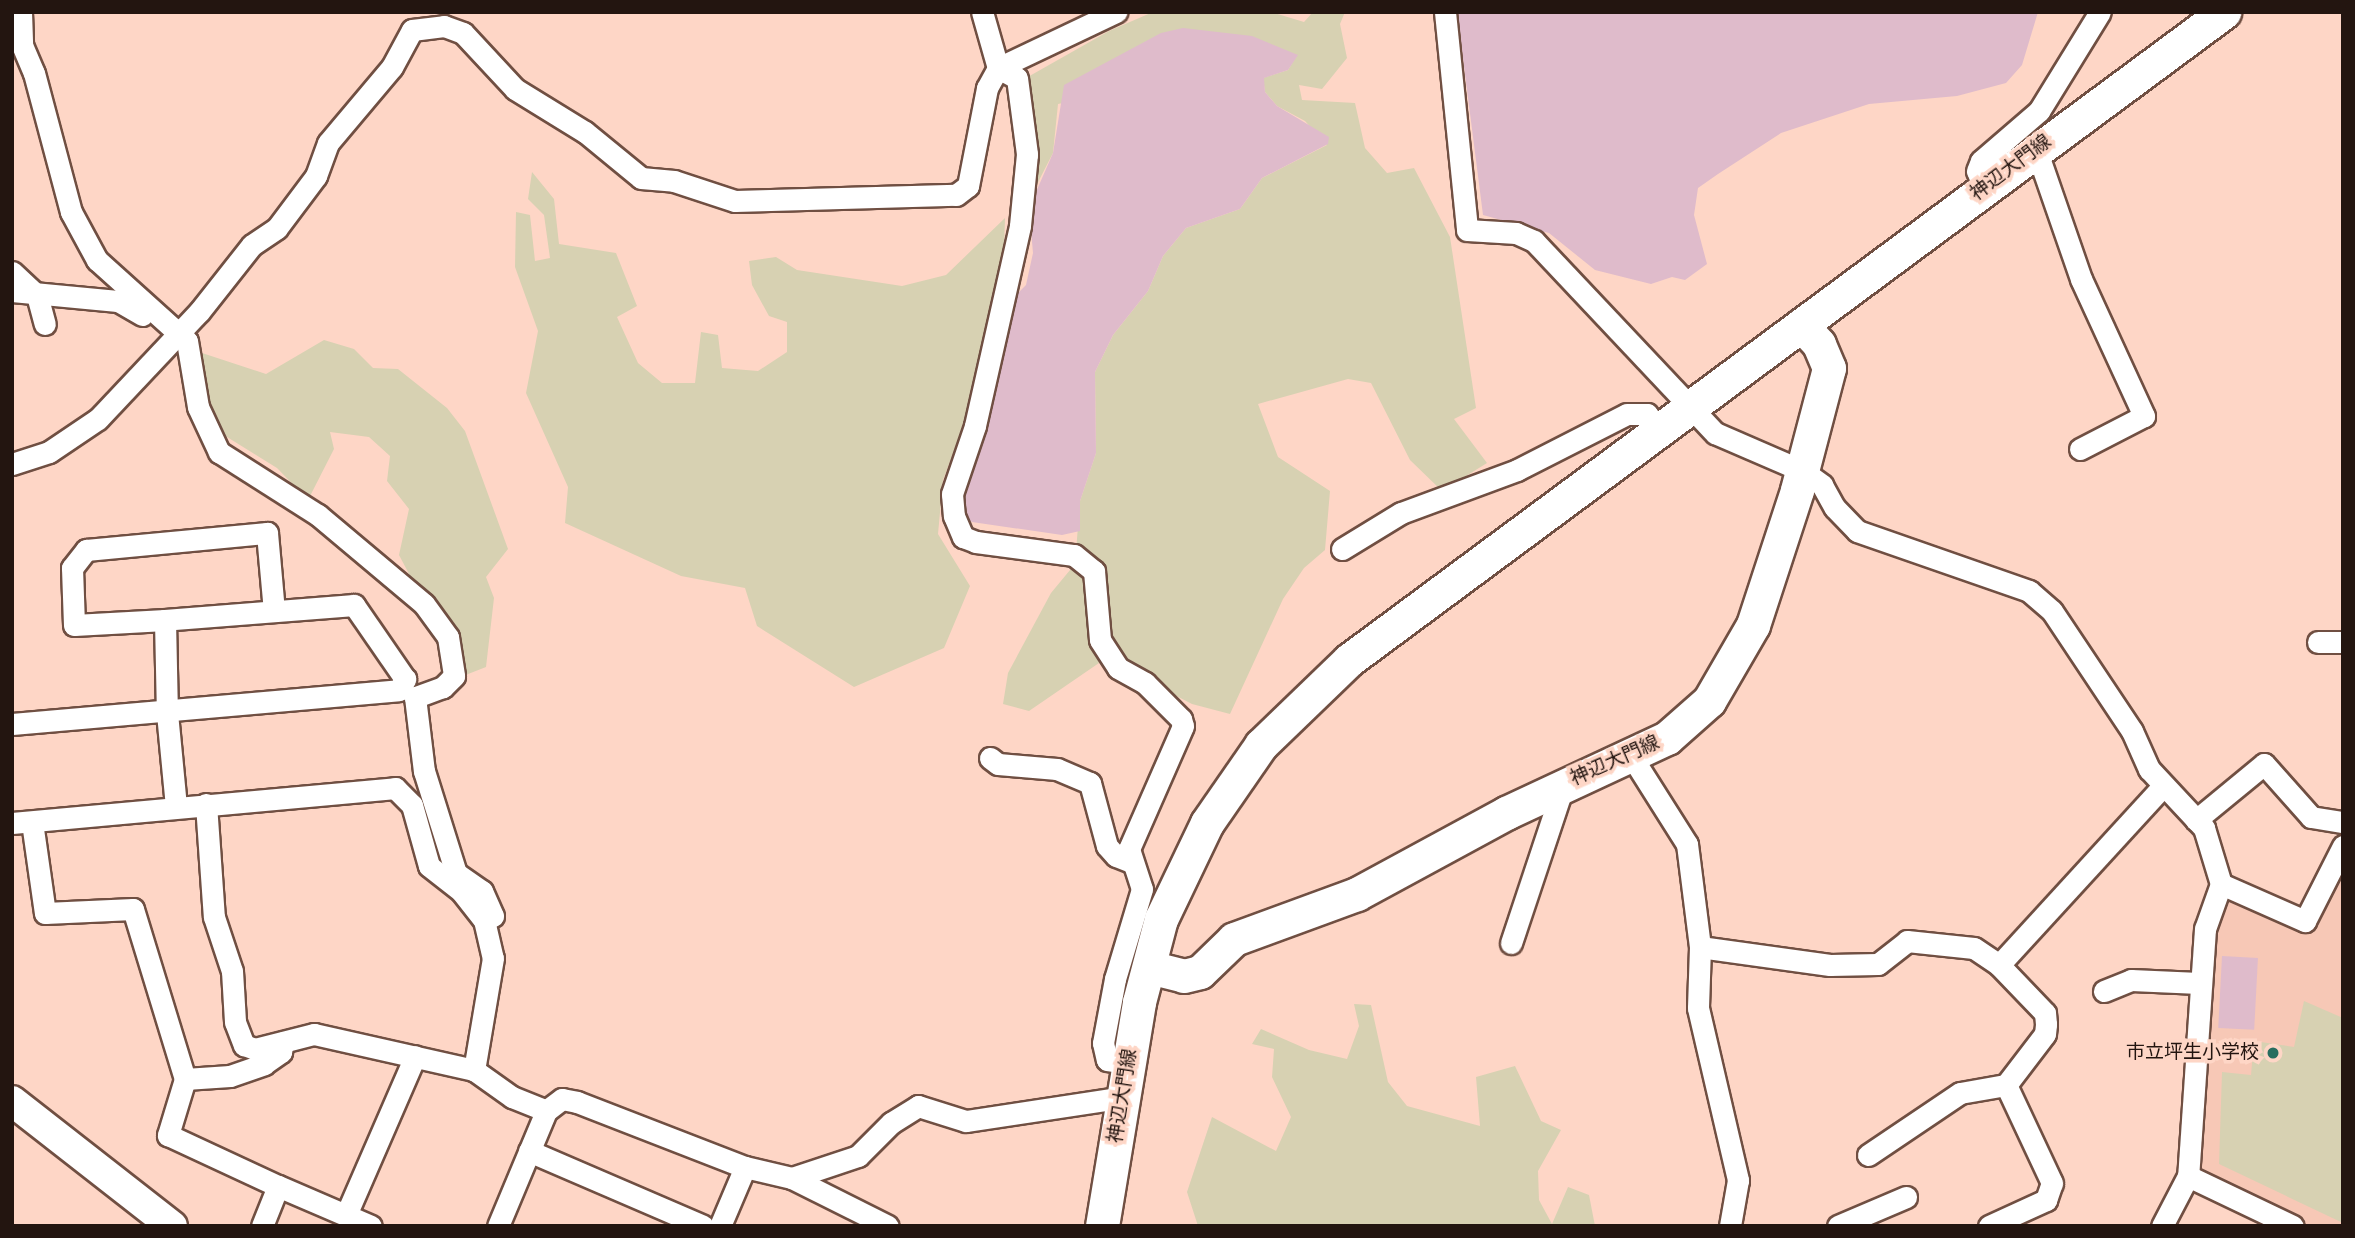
<!DOCTYPE html>
<html>
<head>
<meta charset="utf-8">
<style>
  body { margin:0 }
  #map { position:relative; width:2355px; height:1238px; overflow:hidden; background:#fed6c6; font-family:"Varela Round","Noto Sans JP",sans-serif }
  div>[style] { position:absolute }
  [style*='--x'] { left:calc(var(--x)*1px); top:calc(var(--y)*1px); width:calc(var(--w)*1px); rotate:calc(var(--a)*1deg) }
  .built>* { inset:0; background:#f7c8b6 }
  .green>* { inset:0; background:#d7d1b2 }
  .water>* { inset:0; background:#dfbbcb; transform-origin:0 0 }
  .roads { filter:drop-shadow(2px 0 #704f42) drop-shadow(-2px 0 #704f42) drop-shadow(0 2px #704f42) drop-shadow(0 -2px #704f42) }
  .street>* { height:21px; margin:-10.5px; padding:0 10.5px; transform-origin:10.5px; border-radius:10.5px; background:#fff }
  .secondary>* { height:30px; margin:-15px; padding:0 15px; transform-origin:15px; border-radius:15px; background:#fff }
  .primary>* { height:33px; margin:-16.5px; padding:0 16.5px; transform-origin:16.5px; border-radius:16.5px; background:#fff }
  .dots>* { width:19px; height:19px; translate:-50% -50%; box-sizing:border-box; border:4px solid #fed6c6; border-radius:50% }
  span { translate:-50% -50%; white-space:nowrap; text-align:center; line-height:1.15; -webkit-text-stroke:7px #fed6c6; paint-order:stroke }
  .street-label { font-size:19px; color:#231510 }
  .poi-label { font-size:19px; color:#231510 }
  .right { translate:-100% -50%; text-align:right }
  .frame { position:absolute; inset:0; border:14px solid #231510; pointer-events:none }
</style>
</head>
<body>
<div id="map">
  <div class="built">
    <i style="clip-path:polygon(2343px 857px,2343px 1226px,2309px 1226px,2195px 1174px,2211px 931px,2222px 901px,2230px 897px,2307px 933px)"></i>
  </div>
  <div class="green">
    <i style="clip-path:polygon(1153px 12px,1271px 12px,1304px 22px,1313px 12px,1345px 12px,1340px 24px,1347px 58px,1322px 89px,1299px 85px,1302px 100px,1355px 103px,1365px 148px,1387px 173px,1414px 168px,1450px 237px,1476px 408px,1454px 419px,1487px 463px,1442px 491px,1410px 460px,1371px 383px,1348px 379px,1258px 404px,1278px 457px,1330px 491px,1325px 550px,1304px 568px,1283px 599px,1230px 714px,1192px 704px,1126px 670px,1091px 623px,1099px 663px,1029px 711px,1003px 704px,1008px 673px,1051px 593px,1075px 564px,1080px 501px,1096px 453px,1095px 372px,1113px 335px,1148px 291px,1163px 256px,1186px 228px,1240px 209px,1262px 178px,1327px 145px,1305px 121px,1277px 106px,1265px 92px,1263px 78px,1288px 70px,1297px 55px,1058px 104px,1053px 153px,1034px 190px,1026px 78px,1109px 31px)"></i>
    <i style="clip-path:polygon(532px 172px,554px 199px,559px 244px,616px 253px,637px 306px,617px 317px,638px 363px,662px 383px,695px 383px,701px 332px,718px 335px,722px 368px,758px 371px,787px 352px,787px 322px,769px 316px,752px 285px,749px 261px,776px 257px,797px 270px,902px 286px,946px 275px,1005px 218px,1004px 251px,972px 403px,943px 480px,938px 534px,970px 586px,944px 648px,854px 687px,757px 626px,745px 588px,681px 576px,565px 523px,568px 487px,526px 393px,538px 331px,515px 267px,516px 212px,530px 215px,535px 261px,550px 258px,544px 215px,528px 199px)"></i>
    <i style="clip-path:polygon(324px 340px,354px 349px,373px 368px,398px 369px,447px 408px,465px 431px,508px 549px,486px 577px,494px 598px,486px 667px,463px 676px,399px 555px,409px 509px,387px 481px,390px 456px,369px 437px,330px 432px,334px 449px,308px 500px,277px 468px,219px 432px,202px 394px,196px 351px,266px 374px)"></i>
    <i style="clip-path:polygon(2304px 1001px,2343px 1018px,2343px 1223px,2219px 1164px,2222px 1072px,2251px 1075px,2254px 1041px,2294px 1047px)"></i>
    <i style="clip-path:polygon(1354px 1004px,1371px 1005px,1388px 1082px,1407px 1106px,1480px 1126px,1476px 1077px,1515px 1066px,1541px 1121px,1561px 1130px,1538px 1171px,1539px 1200px,1552px 1224px,1568px 1187px,1589px 1195px,1595px 1226px,1198px 1226px,1187px 1192px,1212px 1117px,1276px 1151px,1291px 1117px,1272px 1077px,1274px 1049px,1252px 1044px,1261px 1029px,1309px 1050px,1347px 1059px,1359px 1026px)"></i>
  </div>
  <div class="water">
    <i style="clip-path:polygon(1457px 12px,2038px 12px,2022px 65px,2006px 83px,1957px 96px,1869px 104px,1781px 133px,1718px 174px,1698px 188px,1694px 215px,1707px 264px,1685px 280px,1672px 277px,1651px 284px,1595px 270px,1549px 233px,1483px 215px)"></i>
    <i style="clip-path:polygon(1183px 28px,1252px 36px,1298px 55px,1288px 70px,1264px 78px,1265px 92px,1277px 106px,1329px 137px,1328px 144px,1262px 178px,1240px 209px,1186px 228px,1163px 256px,1148px 291px,1113px 335px,1095px 372px,1096px 453px,1080px 501px,1080px 531px,1062px 535px,972px 522px,954px 508px,1002px 309px,1026px 285px,1033px 253px,1029px 208px,1053px 153px,1064px 85px,1161px 33px)"></i>
    <i style="left:2222px;top:956px;width:36px;height:72px;rotate:3deg"></i>
  </div>
  <div class="roads">
    <div class="street">
      <i style="--x:21;--y:12;--w:33;--a:88"></i>
      <i style="--x:22;--y:45;--w:30;--a:67"></i>
      <i style="--x:34;--y:73;--w:144;--a:75.1"></i>
      <i style="--x:71;--y:212;--w:55;--a:61.6"></i>
      <i style="--x:97;--y:260;--w:121;--a:42"></i>
      <i style="--x:187;--y:341;--w:67;--a:80.5"></i>
      <i style="--x:198;--y:407;--w:50;--a:65"></i>
      <i style="--x:219;--y:452;--w:117;--a:32.5"></i>
      <i style="--x:318;--y:515;--w:138;--a:40"></i>
      <i style="--x:424;--y:604;--w:41;--a:54"></i>
      <i style="--x:448;--y:637;--w:39;--a:81"></i>
      <i style="--x:454;--y:676;--w:16;--a:135"></i>
      <i style="--x:443;--y:687;--w:30;--a:160"></i>
      <i style="--x:415;--y:697;--w:75;--a:83.1"></i>
      <i style="--x:424;--y:771;--w:107;--a:72.6"></i>
      <i style="--x:456;--y:873;--w:32;--a:35"></i>
      <i style="--x:482;--y:891;--w:27;--a:66"></i>
      <i style="--x:493;--y:916;--w:10;--a:156"></i>
      <i style="--x:1445;--y:12;--w:219;--a:84.2"></i>
      <i style="--x:1467;--y:230;--w:49;--a:3.5"></i>
      <i style="--x:1516;--y:233;--w:20;--a:24"></i>
      <i style="--x:1534;--y:241;--w:264;--a:46.7"></i>
      <i style="--x:1715;--y:433;--w:96;--a:23.4"></i>
      <i style="--x:1803;--y:471;--w:24;--a:36"></i>
      <i style="--x:1822;--y:485;--w:26;--a:61"></i>
      <i style="--x:1835;--y:508;--w:32;--a:46"></i>
      <i style="--x:1857;--y:531;--w:182;--a:19.2"></i>
      <i style="--x:2029;--y:591;--w:30;--a:41"></i>
      <i style="--x:2052;--y:611;--w:144;--a:56.3"></i>
      <i style="--x:2132;--y:731;--w:42;--a:65.9"></i>
      <i style="--x:2149;--y:769;--w:81;--a:47"></i>
      <i style="--x:2204;--y:828;--w:59;--a:73.1"></i>
      <i style="--x:2221;--y:884;--w:48;--a:109.6"></i>
      <i style="--x:2205;--y:929;--w:248;--a:93.9"></i>
      <i style="--x:998;--y:68;--w:21;--a:28"></i>
      <i style="--x:1017;--y:78;--w:77;--a:82.5"></i>
      <i style="--x:1027;--y:154;--w:72;--a:95.6"></i>
      <i style="--x:1020;--y:226;--w:205;--a:102.7"></i>
      <i style="--x:975;--y:426;--w:72;--a:108.7"></i>
      <i style="--x:952;--y:494;--w:22;--a:85"></i>
      <i style="--x:954;--y:516;--w:23;--a:67"></i>
      <i style="--x:963;--y:537;--w:14;--a:21"></i>
      <i style="--x:976;--y:542;--w:99;--a:7.6"></i>
      <i style="--x:1074;--y:555;--w:26;--a:39"></i>
      <i style="--x:1094;--y:571;--w:69;--a:85"></i>
      <i style="--x:1100;--y:640;--w:33;--a:57"></i>
      <i style="--x:1118;--y:668;--w:31;--a:29"></i>
      <i style="--x:1145;--y:683;--w:51;--a:45"></i>
      <i style="--x:1181;--y:719;--w:7;--a:74"></i>
      <i style="--x:1183;--y:726;--w:134;--a:113.7"></i>
      <i style="--x:1129;--y:849;--w:42;--a:72"></i>
      <i style="--x:1142;--y:889;--w:94;--a:106.7"></i>
      <i style="--x:1115;--y:979;--w:65;--a:100.6"></i>
      <i style="--x:1103;--y:1043;--w:17;--a:77"></i>
      <i style="--x:1107;--y:1060;--w:22;--a:8"></i>
      <i style="--x:998;--y:68;--w:131;--a:-25.4"></i>
      <i style="--x:2036;--y:149;--w:138;--a:70.9"></i>
      <i style="--x:2081;--y:279;--w:151;--a:65.3"></i>
      <i style="--x:2144;--y:416;--w:72;--a:152.7"></i>
      <i style="--x:1984;--y:188;--w:18;--a:-112"></i>
      <i style="--x:1977;--y:171;--w:11;--a:-68"></i>
      <i style="--x:1981;--y:161;--w:77;--a:-40.8"></i>
      <i style="--x:2039;--y:111;--w:116;--a:-58.4"></i>
      <i style="--x:12;--y:272;--w:34;--a:43"></i>
      <i style="--x:37;--y:295;--w:30;--a:75"></i>
      <i style="--x:12;--y:291;--w:106;--a:5.4"></i>
      <i style="--x:118;--y:301;--w:28;--a:30"></i>
      <i style="--x:12;--y:464;--w:39;--a:-18"></i>
      <i style="--x:49;--y:452;--w:59;--a:-34"></i>
      <i style="--x:98;--y:419;--w:147;--a:-46.7"></i>
      <i style="--x:199;--y:312;--w:85;--a:-51.7"></i>
      <i style="--x:252;--y:245;--w:30;--a:-34"></i>
      <i style="--x:277;--y:228;--w:65;--a:-53.1"></i>
      <i style="--x:316;--y:176;--w:35;--a:-70"></i>
      <i style="--x:328;--y:143;--w:99;--a:-49.9"></i>
      <i style="--x:392;--y:67;--w:42;--a:-61.6"></i>
      <i style="--x:412;--y:30;--w:32;--a:-7"></i>
      <i style="--x:444;--y:26;--w:20;--a:20"></i>
      <i style="--x:463;--y:33;--w:76;--a:47.1"></i>
      <i style="--x:515;--y:89;--w:82;--a:31.6"></i>
      <i style="--x:585;--y:132;--w:72;--a:39.4"></i>
      <i style="--x:641;--y:178;--w:33;--a:5"></i>
      <i style="--x:674;--y:181;--w:64;--a:18.2"></i>
      <i style="--x:735;--y:201;--w:221;--a:-1.6"></i>
      <i style="--x:956;--y:195;--w:15;--a:-37"></i>
      <i style="--x:968;--y:186;--w:100;--a:-79"></i>
      <i style="--x:987;--y:88;--w:23;--a:-61"></i>
      <i style="--x:998;--y:68;--w:58;--a:-105.9"></i>
      <i style="--x:1342;--y:549;--w:69;--a:-31.4"></i>
      <i style="--x:1401;--y:513;--w:124;--a:-20.3"></i>
      <i style="--x:1517;--y:470;--w:123;--a:-27"></i>
      <i style="--x:1627;--y:414;--w:20;--a:0"></i>
      <i style="--x:1647;--y:414;--w:20;--a:53"></i>
      <i style="--x:165;--y:620;--w:93;--a:88.8"></i>
      <i style="--x:167;--y:713;--w:94;--a:84.5"></i>
      <i style="--x:2318;--y:642;--w:25;--a:0"></i>
      <i style="--x:12;--y:724;--w:388;--a:-5"></i>
      <i style="--x:399;--y:690;--w:13;--a:-61"></i>
      <i style="--x:405;--y:679;--w:90;--a:-124.6"></i>
      <i style="--x:354;--y:605;--w:190;--a:175.5"></i>
      <i style="--x:165;--y:620;--w:91;--a:176.9"></i>
      <i style="--x:74;--y:625;--w:57;--a:-92"></i>
      <i style="--x:72;--y:568;--w:23;--a:-52"></i>
      <i style="--x:86;--y:550;--w:182;--a:-5.4"></i>
      <i style="--x:267;--y:533;--w:78;--a:84.9"></i>
      <i style="--x:1630;--y:754;--w:107;--a:57.7"></i>
      <i style="--x:1687;--y:844;--w:104;--a:82.8"></i>
      <i style="--x:1700;--y:947;--w:61;--a:91.9"></i>
      <i style="--x:1698;--y:1008;--w:177;--a:76.9"></i>
      <i style="--x:1738;--y:1180;--w:47;--a:99.9"></i>
      <i style="--x:990;--y:758;--w:10;--a:37"></i>
      <i style="--x:998;--y:764;--w:59;--a:4.8"></i>
      <i style="--x:1057;--y:769;--w:36;--a:23"></i>
      <i style="--x:1090;--y:783;--w:65;--a:74.9"></i>
      <i style="--x:1107;--y:846;--w:13;--a:48"></i>
      <i style="--x:1116;--y:856;--w:17;--a:21"></i>
      <i style="--x:206;--y:804;--w:113;--a:86"></i>
      <i style="--x:214;--y:917;--w:57;--a:71.6"></i>
      <i style="--x:232;--y:971;--w:51;--a:86.6"></i>
      <i style="--x:235;--y:1022;--w:25;--a:69"></i>
      <i style="--x:244;--y:1045;--w:12;--a:20"></i>
      <i style="--x:255;--y:1049;--w:61;--a:-14.3"></i>
      <i style="--x:314;--y:1034;--w:164;--a:12.7"></i>
      <i style="--x:2196;--y:820;--w:88;--a:-39.5"></i>
      <i style="--x:2264;--y:764;--w:71;--a:48.4"></i>
      <i style="--x:2311;--y:817;--w:32;--a:9"></i>
      <i style="--x:32;--y:822;--w:92;--a:81.9"></i>
      <i style="--x:45;--y:913;--w:88;--a:-2.6"></i>
      <i style="--x:133;--y:909;--w:178;--a:73"></i>
      <i style="--x:185;--y:1079;--w:59;--a:106.9"></i>
      <i style="--x:168;--y:1135;--w:121;--a:24.9"></i>
      <i style="--x:12;--y:823;--w:385;--a:-5.2"></i>
      <i style="--x:395;--y:788;--w:24;--a:45"></i>
      <i style="--x:412;--y:805;--w:63;--a:74.4"></i>
      <i style="--x:429;--y:866;--w:41;--a:38"></i>
      <i style="--x:461;--y:891;--w:37;--a:52"></i>
      <i style="--x:484;--y:920;--w:39;--a:77"></i>
      <i style="--x:493;--y:958;--w:114;--a:99.6"></i>
      <i style="--x:474;--y:1070;--w:47;--a:35.4"></i>
      <i style="--x:512;--y:1097;--w:37;--a:22"></i>
      <i style="--x:546;--y:1111;--w:20;--a:-37"></i>
      <i style="--x:562;--y:1099;--w:15;--a:11"></i>
      <i style="--x:577;--y:1102;--w:180;--a:21.2"></i>
      <i style="--x:2221;--y:884;--w:92;--a:23.8"></i>
      <i style="--x:2305;--y:921;--w:84;--a:-63.1"></i>
      <i style="--x:1511;--y:943;--w:168;--a:-71.6"></i>
      <i style="--x:1700;--y:947;--w:131;--a:7.9"></i>
      <i style="--x:1830;--y:965;--w:48;--a:-1.2"></i>
      <i style="--x:1878;--y:964;--w:37;--a:-38"></i>
      <i style="--x:1907;--y:941;--w:67;--a:6"></i>
      <i style="--x:1974;--y:948;--w:30;--a:34"></i>
      <i style="--x:2104;--y:991;--w:29;--a:-22"></i>
      <i style="--x:2131;--y:980;--w:68;--a:2.5"></i>
      <i style="--x:185;--y:1079;--w:45;--a:-3.8"></i>
      <i style="--x:230;--y:1076;--w:36;--a:-19"></i>
      <i style="--x:264;--y:1064;--w:21;--a:-35"></i>
      <i style="--x:281;--y:1052;--w:10;--a:-79"></i>
      <i style="--x:529;--y:1151;--w:189;--a:23.3"></i>
      <i style="--x:1868;--y:1155;--w:111;--a:-34"></i>
      <i style="--x:1960;--y:1093;--w:47;--a:-9.9"></i>
      <i style="--x:2006;--y:1085;--w:64;--a:-52.6"></i>
      <i style="--x:2045;--y:1034;--w:10;--a:-84"></i>
      <i style="--x:2046;--y:1024;--w:11;--a:-95"></i>
      <i style="--x:2045;--y:1013;--w:66;--a:-133.8"></i>
      <i style="--x:1999;--y:965;--w:243;--a:-47.5"></i>
      <i style="--x:792;--y:1178;--w:107;--a:26.6"></i>
      <i style="--x:346;--y:1215;--w:173;--a:-66.5"></i>
      <i style="--x:262;--y:1226;--w:43;--a:-68.2"></i>
      <i style="--x:278;--y:1186;--w:101;--a:23.3"></i>
      <i style="--x:498;--y:1226;--w:125;--a:-67.3"></i>
      <i style="--x:720;--y:1226;--w:64;--a:-67"></i>
      <i style="--x:745;--y:1167;--w:48;--a:13.2"></i>
      <i style="--x:792;--y:1178;--w:70;--a:-18.4"></i>
      <i style="--x:858;--y:1156;--w:47;--a:-45"></i>
      <i style="--x:891;--y:1123;--w:32;--a:-32"></i>
      <i style="--x:918;--y:1106;--w:50;--a:17.4"></i>
      <i style="--x:966;--y:1121;--w:160;--a:-8.6"></i>
      <i style="--x:1838;--y:1226;--w:74;--a:-23.1"></i>
      <i style="--x:1989;--y:1226;--w:63;--a:-24.5"></i>
      <i style="--x:2046;--y:1200;--w:18;--a:-71"></i>
      <i style="--x:2052;--y:1183;--w:108;--a:-115.1"></i>
      <i style="--x:2162;--y:1226;--w:56;--a:-62.5"></i>
      <i style="--x:2188;--y:1176;--w:116;--a:25.5"></i>
    </div>
    <div class="secondary">
      <i style="--x:12;--y:1101;--w:203;--a:38"></i>
    </div>
    <div class="primary">
      <i style="--x:1149;--y:967;--w:36;--a:14"></i>
      <i style="--x:1184;--y:976;--w:16;--a:-14"></i>
      <i style="--x:1200;--y:972;--w:47;--a:-44.1"></i>
      <i style="--x:1234;--y:939;--w:131;--a:-20.1"></i>
      <i style="--x:1357;--y:894;--w:170;--a:-28.5"></i>
      <i style="--x:1506;--y:813;--w:178;--a:-25"></i>
      <i style="--x:1667;--y:738;--w:56;--a:-41.4"></i>
      <i style="--x:1709;--y:701;--w:88;--a:-59.9"></i>
      <i style="--x:1753;--y:625;--w:142;--a:-71.9"></i>
      <i style="--x:1797;--y:490;--w:126;--a:-75.3"></i>
      <i style="--x:1829;--y:368;--w:26;--a:-113"></i>
      <i style="--x:1819;--y:344;--w:26;--a:-133"></i>
      <i style="--x:1102;--y:1226;--w:227;--a:-80.6"></i>
      <i style="--x:1139;--y:1002;--w:86;--a:-75.2"></i>
      <i style="--x:1161;--y:919;--w:106;--a:-64.4"></i>
      <i style="--x:1207;--y:823;--w:95;--a:-55.3"></i>
      <i style="--x:1261;--y:745;--w:122;--a:-44"></i>
      <i style="--x:1349;--y:660;--w:1089;--a:-36.52"></i>
    </div>
  </div>
  <div class="dots">
    <i style="left:2273px;top:1053px;background:#296d5f"></i>
  </div>
  <div class="street-label">
    <span style="left:2011px;top:168px;rotate:-37deg">神辺大門線</span>
    <span style="left:1615px;top:761px;rotate:-24deg">神辺大門線</span>
    <span style="left:1123px;top:1096px;rotate:-81deg">神辺大門線</span>
  </div>
  <div class="poi-label">
    <span class="right" style="left:2259px;top:1053px">市立坪生小学校</span>
  </div>
  <div class="frame"></div>
</div>
</body>
</html>
